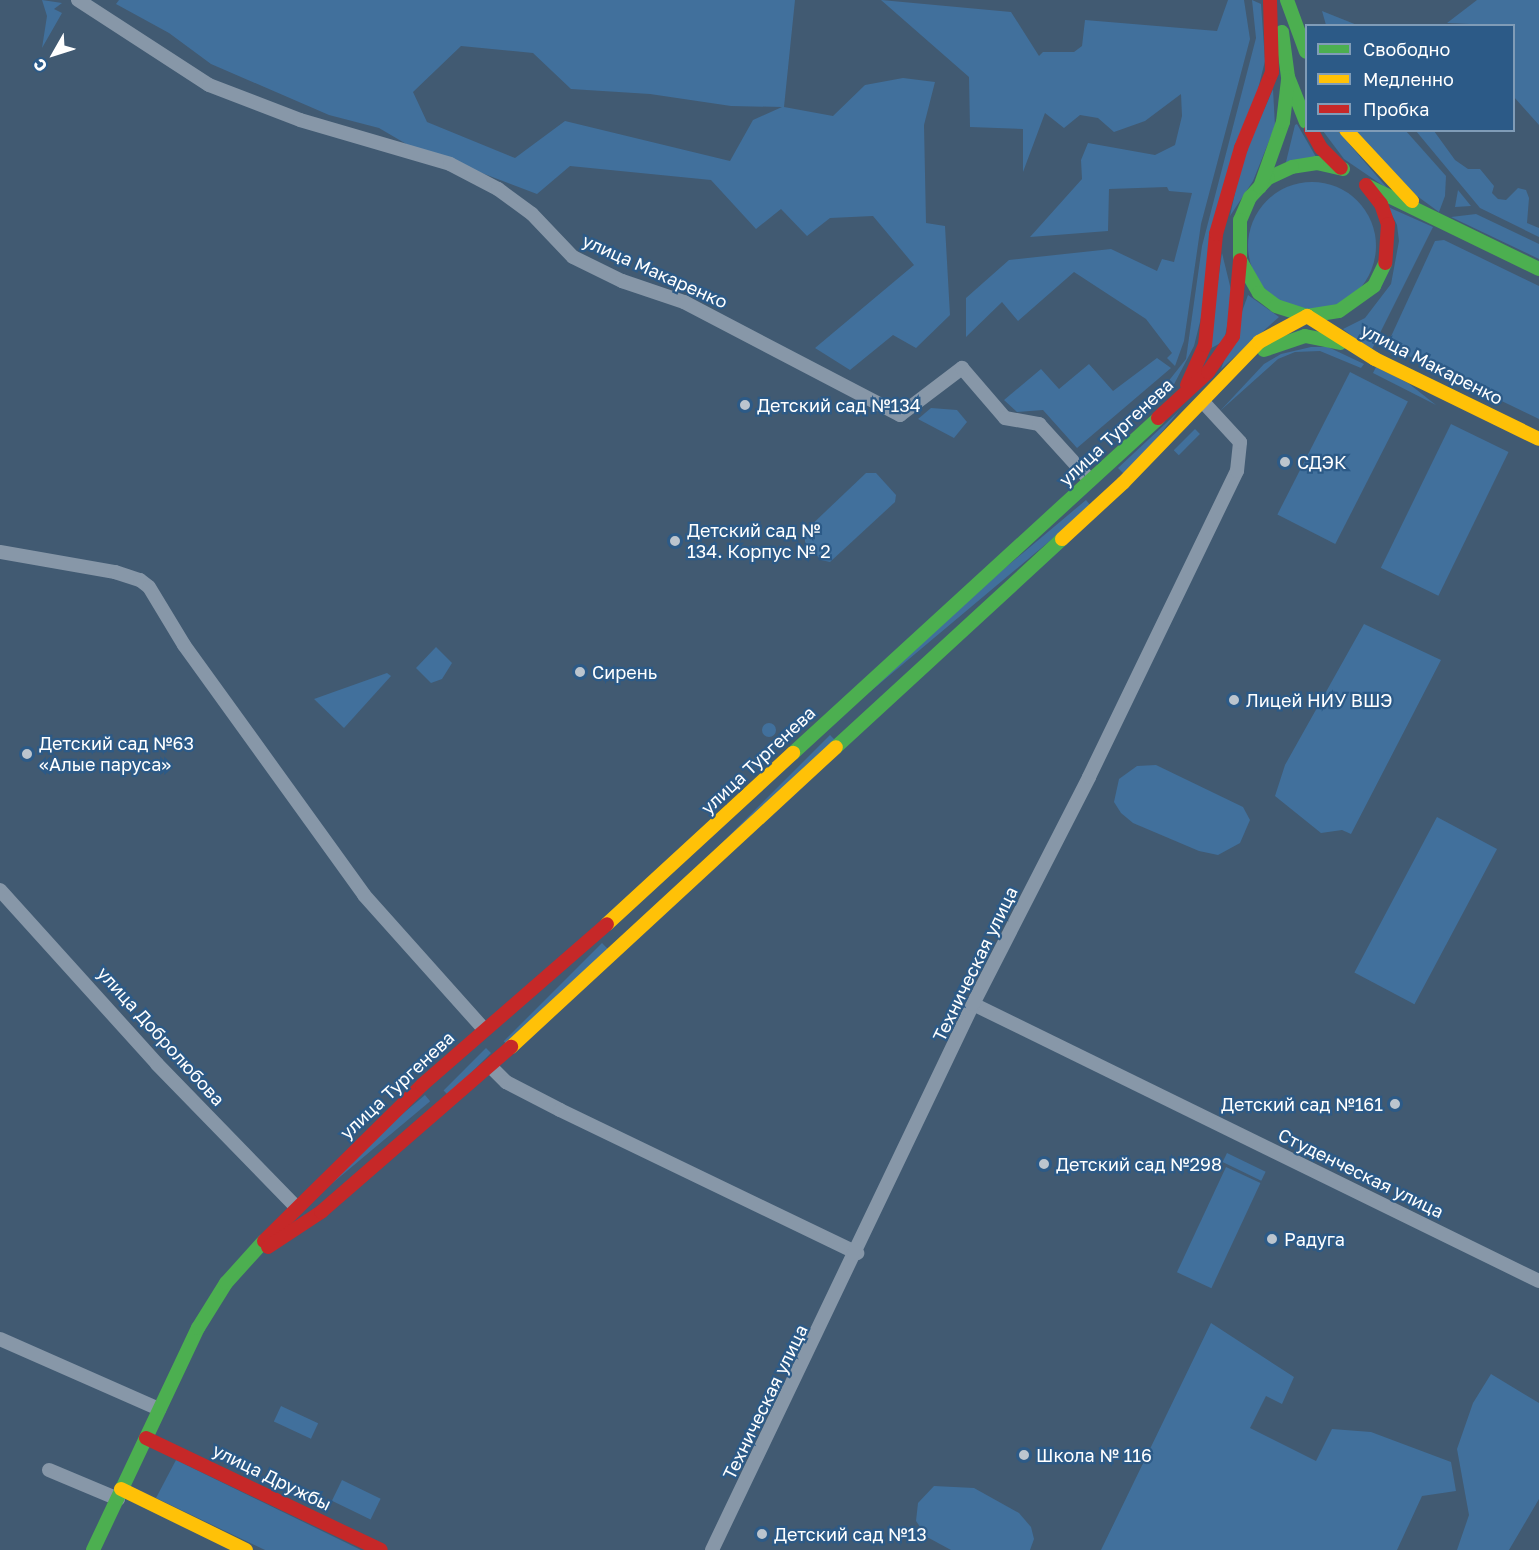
<!DOCTYPE html>
<html>
<head>
<meta charset="utf-8">
<style>
  body { margin:0 }
  #map { position:relative; width:1539px; height:1550px; overflow:hidden; background:#415a72; font-family:"Golos Text",sans-serif }
  div>[style] { position:absolute }
  [style*='--x'] { left:calc(var(--x)*1px); top:calc(var(--y)*1px); width:calc(var(--w)*1px); rotate:calc(var(--a)*1deg) }
  .green>* { inset:0; background:#41709c; transform-origin:0 0 }
  .round { border-radius:50% }
  .street>* { height:14px; margin:-7px; padding:0 7px; transform-origin:7px; border-radius:7px; background:#8797a8 }
  .fast>* { height:14px; margin:-7px; padding:0 7px; transform-origin:7px; border-radius:7px; background:#4caf50 }
  .slow>* { height:14px; margin:-7px; padding:0 7px; transform-origin:7px; border-radius:7px; background:#ffc107 }
  .jam>* { height:14px; margin:-7px; padding:0 7px; transform-origin:7px; border-radius:7px; background:#c62828 }
  .dots>* { width:16px; height:16px; translate:-50% -50%; box-sizing:border-box; border:3px solid #2c5a87; border-radius:50% }
  span { translate:-50% -50%; white-space:nowrap; text-align:center; line-height:1.15; -webkit-text-stroke:4.5px #2c5a87; paint-order:stroke }
  .street-label { font-size:18px; color:#fff }
  .poi-label { font-size:18px; color:#fff }
  .left { translate:0 -50%; text-align:left }
  .right { translate:-100% -50%; text-align:right }
  .legend { position:absolute; left:1305px; top:24px; width:210px; height:108px; box-sizing:border-box; background:#2c5a87; border:2px solid #809cb7; margin:0; padding:8px 10px; list-style:none; font-size:18px; color:#fff }
  .legend li { display:flex; align-items:center; gap:12px; height:30px }
  .legend b { width:30px; border:2px solid #809cb7 }
  .north { position:absolute; left:24px; top:24px; width:60px; height:60px; -webkit-text-stroke:4px #2c5a87; paint-order:stroke; rotate:231deg; font-size:16px; font-weight:700; line-height:24px; text-align:center; color:#fff }
  .north::after { content:''; display:block; margin:auto; width:21px; height:27px; background:#fff; clip-path:polygon(50% 0,100% 100%,50% 72%,0 100%) }
</style>
</head>
<body>
<div id="map">
  <div class="green">
    <i style="clip-path:polygon(42px 0,62px 3px,54px 9px,62px 13px,42px 48px,47px 16px)"></i>
    <i style="clip-path:polygon(evenodd,119px 0,795px 0,784px 107px,833px 116px,865px 85px,903px 78px,935px 82px,924px 125px,926px 223px,945px 226px,950px 315px,916px 348px,893px 335px,850px 370px,815px 348px,914px 265px,873px 216px,830px 218px,807px 236px,781px 209px,756px 229px,711px 180px,570px 166px,537px 194px,408px 145px,379px 128px,329px 115px,211px 64px,169px 33px,116px 4px,119px 0,461px 46px,533px 53px,571px 89px,650px 94px,731px 106px,782px 107px,753px 120px,730px 161px,565px 121px,515px 158px,427px 122px,413px 92px,461px 46px)"></i>
    <i style="clip-path:polygon(881px 0,1011px 12px,1039px 56px,1043px 52px,1074px 52px,1082px 46px,1085px 20px,1217px 31px,1228px 0,1244px 0,1250px 39px,1201px 224px,1184px 341px,1175px 366px,1167px 358px,1172px 353px,1146px 319px,1074px 272px,1018px 321px,1002px 302px,966px 337px,966px 298px,1009px 260px,1111px 249px,1157px 271px,1162px 259px,1174px 262px,1192px 193px,1169px 191px,1167px 187px,1109px 189px,1108px 231px,1030px 237px,1082px 179px,1081px 160px,1088px 143px,1155px 155px,1175px 145px,1182px 116px,1181px 94px,1145px 121px,1114px 132px,1098px 118px,1080px 115px,1064px 128px,1045px 113px,1023px 172px,1023px 129px,970px 127px,969px 77px)"></i>
    <i style="clip-path:polygon(1252px 0,1261px 4px,1265px 61px,1194px 346px,1170px 392px,1167px 383px,1186px 359px,1202px 246px,1256px 38px)"></i>
    <i style="clip-path:polygon(1477px 0,1539px 0,1539px 125px,1514px 97px,1514px 26px,1447px 23px)"></i>
    <i style="clip-path:polygon(1322px 11px,1357px 25px,1326px 25px)"></i>
    <i style="clip-path:polygon(1273px 89px,1275px 126px,1253px 181px,1230px 216px,1242px 160px)"></i>
    <i style="clip-path:polygon(1297px 124px,1316px 157px,1286px 162px,1295px 125px)"></i>
    <i style="clip-path:polygon(1323px 131px,1338px 131px,1388px 189px,1344px 159px)"></i>
    <i style="clip-path:polygon(1354px 131px,1406px 131px,1446px 176px,1445px 196px,1439px 212px,1417px 196px)"></i>
    <i style="clip-path:polygon(1416px 131px,1434px 131px,1455px 160px,1468px 169px,1480px 169px,1494px 186px,1492px 193px,1498px 199px,1506px 200px,1518px 188px,1526px 190px,1529px 198px,1527px 223px,1539px 228px,1539px 237px,1480px 208px)"></i>
    <i class="round" style="left:1248px;top:182px;width:128px;height:128px"></i>
    <i style="clip-path:polygon(1458px 190px,1471px 206px,1455px 207px)"></i>
    <i style="clip-path:polygon(1388px 207px,1433px 227px,1371px 351px,1343px 329px,1365px 318px,1391px 284px,1399px 241px,1397px 225px)"></i>
    <i style="clip-path:polygon(1476px 214px,1539px 244px,1539px 259px,1451px 217px)"></i>
    <i style="clip-path:polygon(1444px 240px,1539px 286px,1539px 419px,1390px 347px,1388px 343px,1435px 241px)"></i>
    <i style="clip-path:polygon(1222px 253px,1233px 298px,1224px 341px,1208px 350px)"></i>
    <i style="clip-path:polygon(1248px 295px,1279px 317px,1221px 369px)"></i>
    <i style="clip-path:polygon(1311px 347px,1328px 347px,1364px 364px,1361px 368px,1320px 351px,1295px 352px,1278px 359px,1220px 411px,1264px 364px,1281px 354px)"></i>
    <i style="clip-path:polygon(1157px 358px,1171px 368px,1077px 448px,1043px 410px,1017px 412px,1004px 400px,1041px 369px,1059px 389px,1089px 364px,1113px 391px)"></i>
    <i style="clip-path:polygon(1376px 367px,1408px 383px,1436px 405px,1373px 373px)"></i>
    <i style="left:1350px;top:372px;width:65px;height:160px;rotate:27deg"></i>
    <i style="clip-path:polygon(931px 408px,957px 410px,967px 422px,954px 438px,918px 419px)"></i>
    <i style="clip-path:polygon(1179px 411px,1126px 476px,1118px 468px)"></i>
    <i style="left:1451px;top:424px;width:64px;height:160px;rotate:26deg"></i>
    <i style="left:1195px;top:429px;width:7px;height:30px;rotate:45deg"></i>
    <i style="clip-path:polygon(866px 473px,876px 473px,896px 495px,895px 502px,830px 562px,821px 560px,805px 542px,805px 531px)"></i>
    <i style="left:1086px;top:500px;width:8px;height:326px;rotate:50deg"></i>
    <i style="clip-path:polygon(1364px 624px,1441px 660px,1351px 834px,1342px 830px,1321px 833px,1275px 796px,1285px 765px)"></i>
    <i style="clip-path:polygon(436px 647px,452px 663px,442px 679px,431px 683px,416px 668px)"></i>
    <i style="clip-path:polygon(387px 673px,391px 676px,344px 728px,314px 699px)"></i>
    <i class="round" style="left:762px;top:723px;width:14px;height:14px"></i>
    <i style="left:830px;top:735px;width:8px;height:287px;rotate:45deg"></i>
    <i style="clip-path:polygon(1156px 765px,1243px 807px,1250px 820px,1240px 843px,1218px 855px,1199px 851px,1133px 823px,1121px 813px,1114px 802px,1119px 779px,1137px 766px)"></i>
    <i style="left:1437px;top:817px;width:68px;height:176px;rotate:28deg"></i>
    <i style="left:602px;top:943px;width:8px;height:139px;rotate:45deg"></i>
    <i style="left:486px;top:1048px;width:7px;height:60px;rotate:45deg"></i>
    <i style="left:425px;top:1095px;width:8px;height:127px;rotate:50deg"></i>
    <i style="left:1227px;top:1153px;width:43px;height:10px;rotate:26deg"></i>
    <i style="left:1226px;top:1167px;width:38px;height:116px;rotate:25deg"></i>
    <i style="clip-path:polygon(1211px 1323px,1294px 1377px,1282px 1404px,1266px 1396px,1250px 1428px,1316px 1461px,1332px 1429px,1371px 1432px,1451px 1462px,1456px 1491px,1422px 1496px,1397px 1550px,1101px 1550px)"></i>
    <i style="clip-path:polygon(1491px 1374px,1539px 1403px,1539px 1499px,1509px 1550px,1457px 1550px,1469px 1515px,1457px 1449px,1473px 1403px)"></i>
    <i style="left:281px;top:1406px;width:41px;height:17px;rotate:25deg"></i>
    <i style="clip-path:polygon(176px 1460px,361px 1550px,265px 1550px,156px 1498px)"></i>
    <i style="left:342px;top:1480px;width:43px;height:23px;rotate:26deg"></i>
    <i style="clip-path:polygon(934px 1486px,974px 1488px,1019px 1513px,1031px 1527px,1034px 1539px,1030px 1550px,951px 1550px,927px 1537px,916px 1521px,918px 1503px)"></i>
  </div>
  <div class="street">
    <i style="--x:78;--y:0;--w:156;--a:33"></i>
    <i style="--x:209;--y:85;--w:97;--a:21"></i>
    <i style="--x:300;--y:120;--w:156;--a:16.3"></i>
    <i style="--x:450;--y:164;--w:54;--a:27.5"></i>
    <i style="--x:498;--y:189;--w:42;--a:36.3"></i>
    <i style="--x:532;--y:214;--w:59;--a:46.4"></i>
    <i style="--x:573;--y:257;--w:55;--a:26.1"></i>
    <i style="--x:622;--y:281;--w:65;--a:18.7"></i>
    <i style="--x:684;--y:302;--w:244;--a:27.6"></i>
    <i style="--x:900;--y:415;--w:78;--a:-37.2"></i>
    <i style="--x:962;--y:368;--w:66;--a:49.3"></i>
    <i style="--x:1005;--y:418;--w:35;--a:10"></i>
    <i style="--x:1039;--y:424;--w:76;--a:47.7"></i>
    <i style="--x:0;--y:552;--w:117;--a:9.9"></i>
    <i style="--x:115;--y:572;--w:26;--a:18"></i>
    <i style="--x:140;--y:580;--w:11;--a:38"></i>
    <i style="--x:149;--y:587;--w:68;--a:58.9"></i>
    <i style="--x:184;--y:645;--w:308;--a:54.2"></i>
    <i style="--x:364;--y:895;--w:180;--a:48.2"></i>
    <i style="--x:0;--y:890;--w:234;--a:47.9"></i>
    <i style="--x:157;--y:1064;--w:198;--a:45.8"></i>
    <i style="--x:973;--y:1004;--w:630;--a:26.08"></i>
    <i style="--x:490;--y:1066;--w:23;--a:45"></i>
    <i style="--x:506;--y:1082;--w:61;--a:27.4"></i>
    <i style="--x:560;--y:1110;--w:330;--a:25.7"></i>
    <i style="--x:0;--y:1339;--w:174;--a:23.8"></i>
    <i style="--x:49;--y:1470;--w:75;--a:22.8"></i>
    <i style="--x:712;--y:1550;--w:605;--a:-64.45"></i>
    <i style="--x:973;--y:1004;--w:255;--a:-62.9"></i>
    <i style="--x:1089;--y:777;--w:340;--a:-64.2"></i>
    <i style="--x:1237;--y:471;--w:29;--a:-84"></i>
    <i style="--x:1240;--y:442;--w:53;--a:-132.7"></i>
  </div>
  <div class="fast">
    <i style="--x:1287;--y:0;--w:55;--a:69.9"></i>
    <i style="--x:1282;--y:32;--w:45;--a:82.4"></i>
    <i style="--x:1288;--y:77;--w:48;--a:68.2"></i>
    <i style="--x:1343;--y:169;--w:27;--a:-167"></i>
    <i style="--x:1317;--y:163;--w:25;--a:171"></i>
    <i style="--x:1292;--y:167;--w:26;--a:155"></i>
    <i style="--x:1268;--y:178;--w:26;--a:133"></i>
    <i style="--x:1250;--y:197;--w:25;--a:113"></i>
    <i style="--x:1240;--y:220;--w:40;--a:90"></i>
    <i style="--x:1240;--y:260;--w:38;--a:60"></i>
    <i style="--x:1259;--y:293;--w:21;--a:37"></i>
    <i style="--x:1276;--y:306;--w:33;--a:18"></i>
    <i style="--x:1307;--y:316;--w:32;--a:-9"></i>
    <i style="--x:1339;--y:311;--w:43;--a:-35.5"></i>
    <i style="--x:1374;--y:286;--w:25;--a:-64"></i>
    <i style="--x:1368;--y:186;--w:190;--a:25.9"></i>
    <i style="--x:1260;--y:187;--w:69;--a:-70.5"></i>
    <i style="--x:1283;--y:122;--w:42;--a:-83.2"></i>
    <i style="--x:1264;--y:350;--w:43;--a:-18.9"></i>
    <i style="--x:1305;--y:336;--w:36;--a:11"></i>
    <i style="--x:836;--y:747;--w:307;--a:-42.6"></i>
    <i style="--x:793;--y:753;--w:495;--a:-42.5"></i>
    <i style="--x:93;--y:1550;--w:246;--a:-64.7"></i>
    <i style="--x:198;--y:1328;--w:53;--a:-58.1"></i>
    <i style="--x:226;--y:1283;--w:57;--a:-47.9"></i>
  </div>
  <div class="slow">
    <i style="--x:1346;--y:130;--w:97;--a:47.1"></i>
    <i style="--x:1307;--y:316;--w:80;--a:32.3"></i>
    <i style="--x:1375;--y:359;--w:182;--a:26"></i>
    <i style="--x:1062;--y:539;--w:83;--a:-42.6"></i>
    <i style="--x:1123;--y:483;--w:196;--a:-46"></i>
    <i style="--x:1259;--y:342;--w:55;--a:-28.4"></i>
    <i style="--x:607;--y:924;--w:253;--a:-42.6"></i>
    <i style="--x:511;--y:1047;--w:442;--a:-42.7"></i>
    <i style="--x:121;--y:1489;--w:139;--a:26"></i>
  </div>
  <div class="jam">
    <i style="--x:1311;--y:130;--w:21;--a:61"></i>
    <i style="--x:1321;--y:148;--w:28;--a:45"></i>
    <i style="--x:1366;--y:185;--w:24;--a:52"></i>
    <i style="--x:1381;--y:204;--w:21;--a:71"></i>
    <i style="--x:1388;--y:224;--w:39;--a:94"></i>
    <i style="--x:1187;--y:385;--w:44;--a:-65.8"></i>
    <i style="--x:1205;--y:345;--w:112;--a:-84.3"></i>
    <i style="--x:1216;--y:234;--w:90;--a:-73.8"></i>
    <i style="--x:1241;--y:148;--w:82;--a:-67.8"></i>
    <i style="--x:1272;--y:72;--w:72;--a:-91.6"></i>
    <i style="--x:1158;--y:418;--w:68;--a:-42.6"></i>
    <i style="--x:1208;--y:372;--w:44;--a:-55.2"></i>
    <i style="--x:1233;--y:336;--w:76;--a:-84.7"></i>
    <i style="--x:264;--y:1241;--w:222;--a:-44.6"></i>
    <i style="--x:422;--y:1085;--w:245;--a:-41"></i>
    <i style="--x:268;--y:1247;--w:64;--a:-33.4"></i>
    <i style="--x:321;--y:1212;--w:252;--a:-41"></i>
    <i style="--x:146;--y:1438;--w:260;--a:25.5"></i>
  </div>
  <div class="dots">
    <i style="left:745px;top:405px;background:#bcc5ce"></i>
    <i style="left:1285px;top:462px;background:#bcc5ce"></i>
    <i style="left:675px;top:541px;background:#bcc5ce"></i>
    <i style="left:580px;top:672px;background:#bcc5ce"></i>
    <i style="left:1234px;top:700px;background:#bcc5ce"></i>
    <i style="left:27px;top:754px;background:#bcc5ce"></i>
    <i style="left:1395px;top:1104px;background:#bcc5ce"></i>
    <i style="left:1044px;top:1164px;background:#bcc5ce"></i>
    <i style="left:1272px;top:1239px;background:#bcc5ce"></i>
    <i style="left:1024px;top:1455px;background:#bcc5ce"></i>
    <i style="left:762px;top:1534px;background:#bcc5ce"></i>
  </div>
  <div class="street-label">
    <span style="left:655px;top:271px;rotate:24deg">улица Макаренко</span>
    <span style="left:1432px;top:364px;rotate:27deg">улица Макаренко</span>
    <span style="left:1116px;top:432px;rotate:-43deg">улица Тургенева</span>
    <span style="left:758px;top:760px;rotate:-43deg">улица Тургенева</span>
    <span style="left:975px;top:964px;rotate:-64deg">Техническая улица</span>
    <span style="left:161px;top:1036px;rotate:48deg">улица Добролюбова</span>
    <span style="left:397px;top:1085px;rotate:-43deg">улица Тургенева</span>
    <span style="left:1361px;top:1173px;rotate:26deg">Студенческая улица</span>
    <span style="left:765px;top:1402px;rotate:-64deg">Техническая улица</span>
    <span style="left:272px;top:1477px;rotate:26deg">улица Дружбы</span>
  </div>
  <div class="poi-label">
    <span class="left" style="left:757px;top:405px">Детский сад №134</span>
    <span class="left" style="left:1297px;top:462px">СДЭК</span>
    <span class="left" style="left:687px;top:541px">Детский сад №<br>134. Корпус № 2</span>
    <span class="left" style="left:592px;top:672px">Сирень</span>
    <span class="left" style="left:1246px;top:700px">Лицей НИУ ВШЭ</span>
    <span class="left" style="left:39px;top:754px">Детский сад №63<br>«Алые паруса»</span>
    <span class="right" style="left:1383px;top:1104px">Детский сад №161</span>
    <span class="left" style="left:1056px;top:1164px">Детский сад №298</span>
    <span class="left" style="left:1284px;top:1239px">Радуга</span>
    <span class="left" style="left:1036px;top:1455px">Школа № 116</span>
    <span class="left" style="left:774px;top:1534px">Детский сад №13</span>
  </div>
  <ul class="legend">
  <li><b style="height:8px;background:#4caf50"></b>Свободно</li>
  <li><b style="height:8px;background:#ffc107"></b>Медленно</li>
  <li><b style="height:8px;background:#c62828"></b>Пробка</li>
  </ul>
  <div class="north">С</div>
</div>
</body>
</html>
